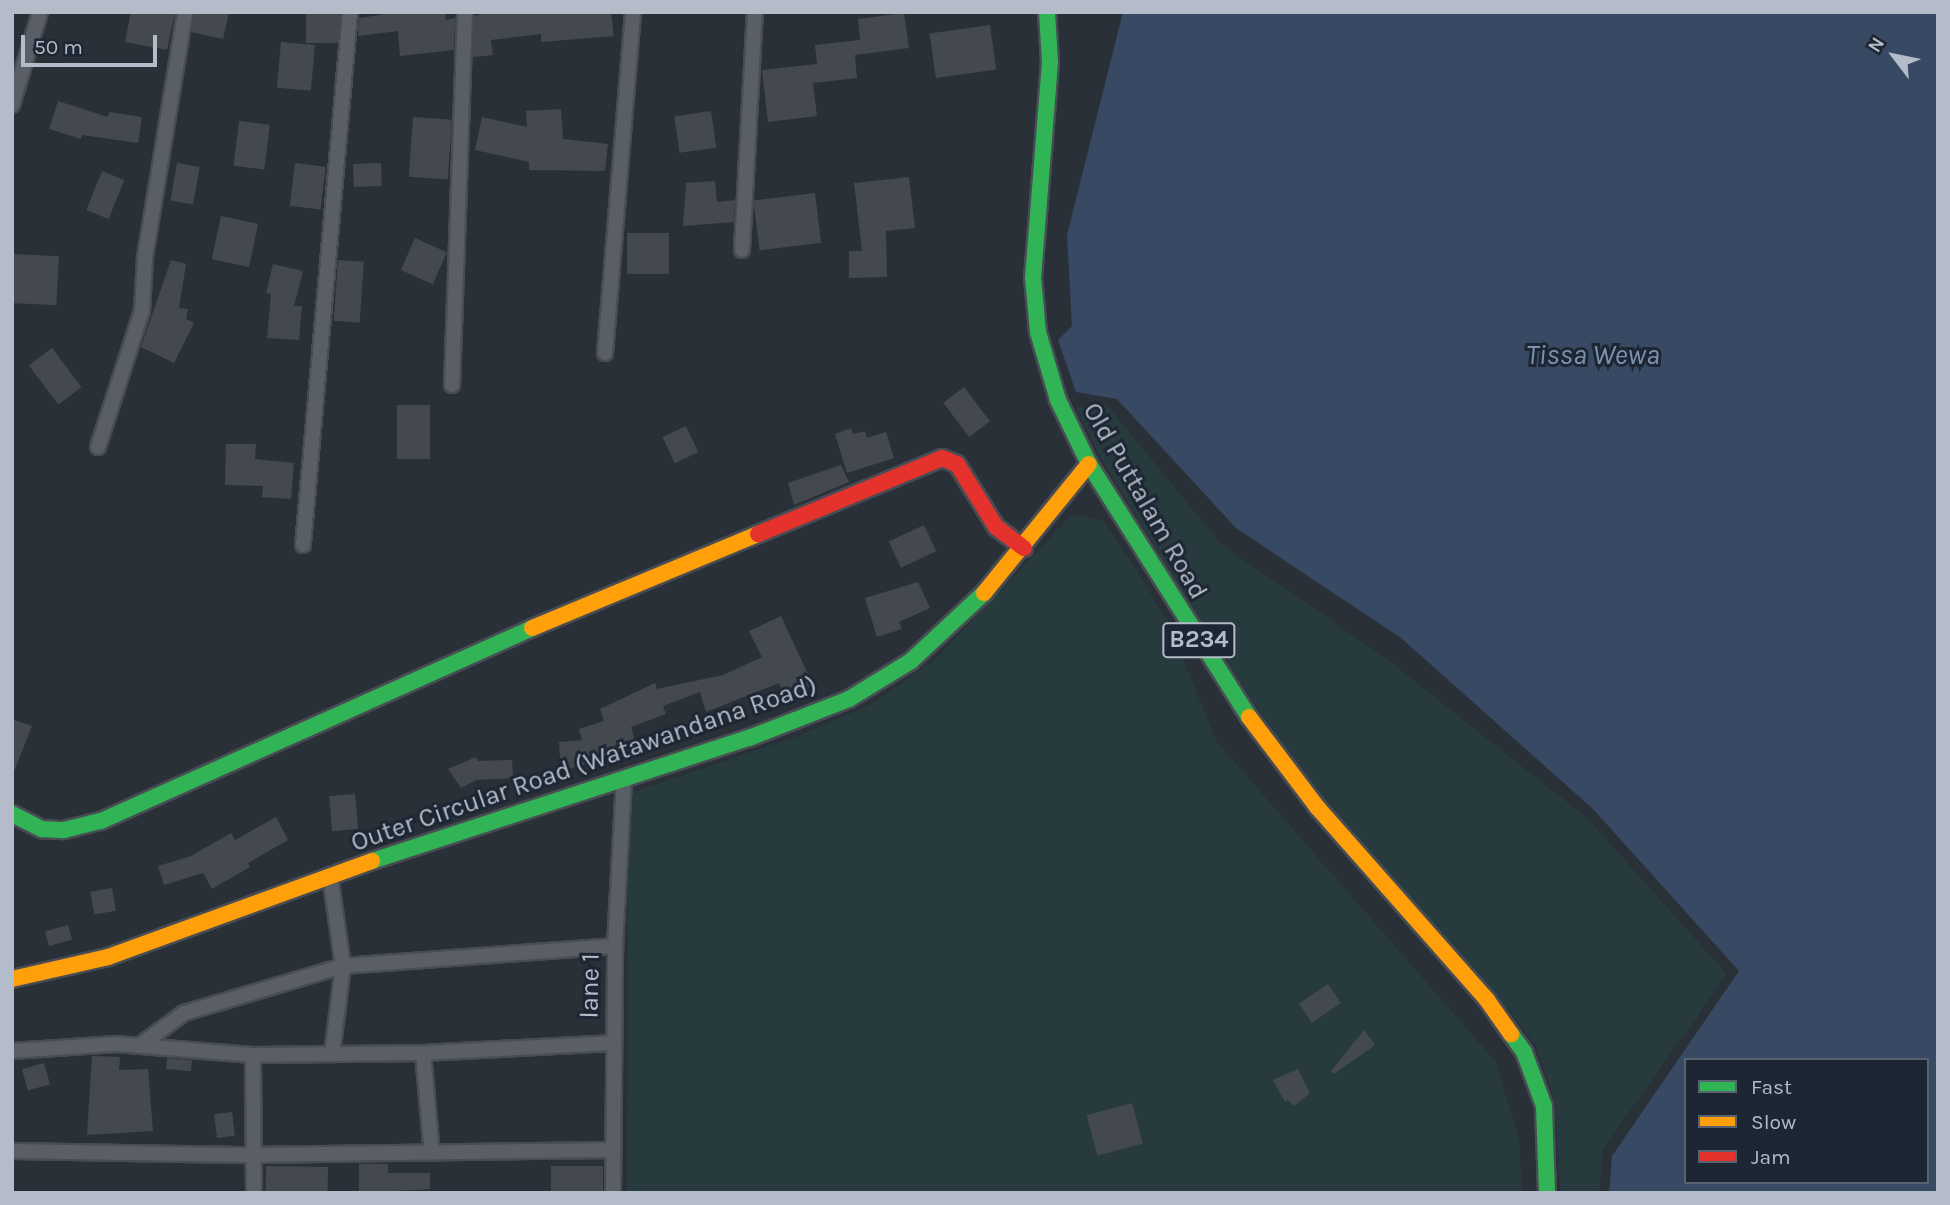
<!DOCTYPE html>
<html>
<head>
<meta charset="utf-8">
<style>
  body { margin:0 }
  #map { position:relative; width:1950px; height:1205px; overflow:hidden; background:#2a3038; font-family:Karla,sans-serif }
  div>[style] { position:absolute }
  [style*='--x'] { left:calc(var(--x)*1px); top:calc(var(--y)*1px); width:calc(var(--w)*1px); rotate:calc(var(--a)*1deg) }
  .green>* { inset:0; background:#273a3e }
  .water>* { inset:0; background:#384963 }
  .building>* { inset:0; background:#444950; transform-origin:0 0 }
  .roads { filter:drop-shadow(2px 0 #484c53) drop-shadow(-2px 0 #484c53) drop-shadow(0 2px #484c53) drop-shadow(0 -2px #484c53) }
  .street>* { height:14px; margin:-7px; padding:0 7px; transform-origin:7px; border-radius:7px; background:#5a5e66 }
  .fast>* { height:16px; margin:-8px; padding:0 8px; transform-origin:8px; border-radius:8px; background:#30b455 }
  .slow>* { height:16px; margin:-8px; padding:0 8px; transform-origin:8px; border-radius:8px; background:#ff9f0a }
  .jam>* { height:16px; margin:-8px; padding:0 8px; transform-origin:8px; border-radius:8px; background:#e5322d }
  span { translate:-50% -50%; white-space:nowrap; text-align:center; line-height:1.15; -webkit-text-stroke:6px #1d2633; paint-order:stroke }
  .shield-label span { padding:2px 5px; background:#1d2633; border:2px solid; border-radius:5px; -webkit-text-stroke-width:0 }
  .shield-label { font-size:24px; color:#b4bcc9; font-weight:700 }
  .street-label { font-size:26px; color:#b4bcc9 }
  .water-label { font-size:28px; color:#7c92b1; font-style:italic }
  .frame { position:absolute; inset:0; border:14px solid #b4bcc9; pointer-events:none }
  .legend { position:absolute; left:1684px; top:1058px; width:245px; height:126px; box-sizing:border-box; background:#1d2633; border:2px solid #59626f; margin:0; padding:9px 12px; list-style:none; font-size:21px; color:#b4bcc9 }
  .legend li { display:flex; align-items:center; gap:14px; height:35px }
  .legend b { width:35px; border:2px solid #59626f }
  .north { position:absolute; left:1859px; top:21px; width:70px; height:70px; -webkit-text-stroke:5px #1d2633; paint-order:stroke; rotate:302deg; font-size:19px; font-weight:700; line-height:28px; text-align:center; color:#b4bcc9 }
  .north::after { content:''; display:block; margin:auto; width:24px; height:32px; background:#b4bcc9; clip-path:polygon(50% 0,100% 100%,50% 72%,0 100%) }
  .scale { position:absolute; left:21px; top:35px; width:136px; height:32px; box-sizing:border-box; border:4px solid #b4bcc9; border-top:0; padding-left:9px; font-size:21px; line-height:24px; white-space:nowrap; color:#b4bcc9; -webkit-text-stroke:5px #1d2633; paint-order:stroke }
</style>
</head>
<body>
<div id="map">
  <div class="green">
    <i style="clip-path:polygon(1106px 404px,1222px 545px,1387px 659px,1587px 818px,1727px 974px,1603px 1149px,1599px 1193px,1561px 1193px,1554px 1100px,1536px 1046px,1488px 984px,1308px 784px,1214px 643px,1102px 461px,1076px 408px)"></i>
    <i style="clip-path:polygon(1072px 514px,1103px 521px,1130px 560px,1167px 621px,1217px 742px,1495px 1061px,1519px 1138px,1522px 1193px,627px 1193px,628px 794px,801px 735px,872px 704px,938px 657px)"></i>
  </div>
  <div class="water">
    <i style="clip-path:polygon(evenodd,1123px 12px,1938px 12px,1938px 1193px,1609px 1193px,1612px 1156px,1739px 971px,1593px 809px,1401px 638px,1236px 528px,1117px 399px,1076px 392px,1058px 340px,1072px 326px,1067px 235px,1123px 12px,1686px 1060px,1927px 1060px,1927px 1182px,1686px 1182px,1686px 1060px)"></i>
  </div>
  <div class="building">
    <i style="clip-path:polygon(131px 12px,175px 12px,167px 50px,125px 42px)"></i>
    <i style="clip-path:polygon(194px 12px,229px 12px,223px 39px,191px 32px)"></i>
    <i style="left:306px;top:12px;width:34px;height:31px"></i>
    <i style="clip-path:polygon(401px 12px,445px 12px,446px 20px,455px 18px,454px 50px,400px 56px,398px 31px,358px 36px,359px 18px)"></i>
    <i style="clip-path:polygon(491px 12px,611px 12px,614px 36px,541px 42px,541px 34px,491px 40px,493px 55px,473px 57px,474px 16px)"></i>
    <i style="clip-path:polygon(904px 13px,909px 48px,855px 55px,857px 78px,813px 83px,817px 116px,768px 122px,762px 70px,817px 64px,815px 45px,860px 40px,858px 19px)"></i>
    <i style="left:990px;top:25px;width:45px;height:61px;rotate:82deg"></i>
    <i style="left:281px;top:42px;width:34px;height:46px;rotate:5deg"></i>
    <i style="clip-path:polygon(58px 101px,108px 117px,109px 112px,142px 117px,138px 143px,82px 135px,81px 139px,49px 129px)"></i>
    <i style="clip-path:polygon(561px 109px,563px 139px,608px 144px,605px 171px,529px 170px,529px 162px,475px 150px,482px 117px,527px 127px,526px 111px)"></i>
    <i style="left:711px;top:111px;width:37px;height:37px;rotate:82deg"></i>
    <i style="left:413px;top:117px;width:39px;height:60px;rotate:4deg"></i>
    <i style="left:239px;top:121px;width:31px;height:45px;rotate:7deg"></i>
    <i style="left:177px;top:163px;width:23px;height:38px;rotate:10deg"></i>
    <i style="left:295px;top:163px;width:31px;height:43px;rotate:7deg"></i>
    <i style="left:381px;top:163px;width:23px;height:28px;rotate:88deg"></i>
    <i style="left:102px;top:171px;width:24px;height:42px;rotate:22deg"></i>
    <i style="clip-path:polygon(909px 177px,915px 228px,886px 231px,887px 277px,849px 278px,849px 251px,862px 251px,854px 183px)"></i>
    <i style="clip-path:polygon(715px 181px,717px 202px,735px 200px,734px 222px,683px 226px,686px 183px)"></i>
    <i style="left:815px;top:193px;width:50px;height:62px;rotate:83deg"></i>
    <i style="left:221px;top:216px;width:38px;height:44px;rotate:12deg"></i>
    <i style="left:627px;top:233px;width:42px;height:41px"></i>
    <i style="left:415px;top:238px;width:35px;height:35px;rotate:24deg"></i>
    <i style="left:14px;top:254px;width:45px;height:49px;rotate:3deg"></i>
    <i style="clip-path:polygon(171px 260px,186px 264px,179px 308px,188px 309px,186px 319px,194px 323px,174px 363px,141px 347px)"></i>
    <i style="left:338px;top:260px;width:26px;height:61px;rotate:4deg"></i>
    <i style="clip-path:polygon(273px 264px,303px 271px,294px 306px,302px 306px,299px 340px,267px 338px,271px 294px,266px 293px)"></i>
    <i style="left:52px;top:348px;width:49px;height:29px;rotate:53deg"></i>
    <i style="left:964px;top:387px;width:43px;height:26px;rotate:53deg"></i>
    <i style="left:397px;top:405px;width:33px;height:54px"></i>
    <i style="left:686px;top:426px;width:29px;height:26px;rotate:65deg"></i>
    <i style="clip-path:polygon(851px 428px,853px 434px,865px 431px,867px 438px,886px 432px,894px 458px,847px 473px,835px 434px)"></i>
    <i style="clip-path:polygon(226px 444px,256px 444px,255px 459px,294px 463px,291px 499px,262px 497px,263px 486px,225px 485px)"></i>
    <i style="clip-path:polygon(841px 465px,849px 482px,794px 505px,788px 483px)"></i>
    <i style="left:924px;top:525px;width:29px;height:39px;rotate:65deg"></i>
    <i style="clip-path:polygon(918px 582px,930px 608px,899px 622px,902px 629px,877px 637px,865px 598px)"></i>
    <i style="clip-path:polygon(781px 616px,813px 685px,785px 698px,779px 683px,706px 712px,700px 692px,663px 706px,666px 714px,631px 727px,636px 744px,610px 753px,611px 757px,561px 771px,559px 742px,582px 740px,579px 729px,604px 721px,600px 709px,655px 683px,657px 689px,723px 675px,762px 657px,749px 631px)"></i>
    <i style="clip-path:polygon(12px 719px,32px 726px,13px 774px,12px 773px)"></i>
    <i style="clip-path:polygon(476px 757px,478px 761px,512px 760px,513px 778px,476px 780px,461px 788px,448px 769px)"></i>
    <i style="left:355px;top:794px;width:35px;height:26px;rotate:85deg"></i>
    <i style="clip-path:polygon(276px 817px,288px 840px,248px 863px,250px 867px,212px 889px,203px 873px,164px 885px,158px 866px,191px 856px,231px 833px,235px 840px)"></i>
    <i style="left:112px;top:888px;width:23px;height:22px;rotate:80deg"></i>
    <i style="left:68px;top:925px;width:15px;height:24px;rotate:74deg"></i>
    <i style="left:1328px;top:984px;width:23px;height:35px;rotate:56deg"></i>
    <i style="clip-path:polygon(1364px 1030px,1375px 1045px,1334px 1074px,1331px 1071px)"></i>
    <i style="clip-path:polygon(92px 1056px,120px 1057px,119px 1070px,148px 1069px,153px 1131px,87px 1135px)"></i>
    <i style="left:167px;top:1058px;width:25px;height:11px;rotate:5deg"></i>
    <i style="left:44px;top:1063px;width:22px;height:23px;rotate:74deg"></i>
    <i style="clip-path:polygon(1298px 1069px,1310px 1093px,1294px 1106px,1288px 1100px,1285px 1102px,1273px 1080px)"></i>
    <i style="left:1132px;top:1103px;width:42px;height:47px;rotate:75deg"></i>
    <i style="left:232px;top:1112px;width:24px;height:18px;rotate:83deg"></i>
    <i style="clip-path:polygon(359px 1164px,388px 1164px,388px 1173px,430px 1173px,430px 1189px,359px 1193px)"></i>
    <i style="left:266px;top:1166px;width:62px;height:27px;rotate:1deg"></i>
    <i style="left:551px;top:1166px;width:52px;height:27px"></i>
  </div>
  <div class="roads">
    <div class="street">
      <i style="--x:12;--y:105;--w:97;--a:-73.2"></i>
      <i style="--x:742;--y:250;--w:238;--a:-86.9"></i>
      <i style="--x:605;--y:353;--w:342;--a:-85.3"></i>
      <i style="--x:452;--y:385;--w:373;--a:-88"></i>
      <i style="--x:98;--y:447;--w:143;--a:-72.1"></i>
      <i style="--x:142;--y:311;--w:54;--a:-86.8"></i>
      <i style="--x:145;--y:257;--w:248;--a:-80.7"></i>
      <i style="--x:303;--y:545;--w:535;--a:-84.96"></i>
      <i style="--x:330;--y:875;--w:92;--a:81.9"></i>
      <i style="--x:343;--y:966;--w:89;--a:97.1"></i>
      <i style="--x:139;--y:1046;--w:56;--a:-36.3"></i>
      <i style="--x:184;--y:1013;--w:166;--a:-16.5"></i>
      <i style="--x:343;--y:966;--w:273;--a:-4.2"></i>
      <i style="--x:12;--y:1051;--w:104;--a:-3.9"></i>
      <i style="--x:116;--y:1044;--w:137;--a:4.6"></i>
      <i style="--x:253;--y:1055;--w:170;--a:-0.7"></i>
      <i style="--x:423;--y:1053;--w:191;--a:-3"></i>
      <i style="--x:423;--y:1053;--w:100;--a:84.9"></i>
      <i style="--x:253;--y:1055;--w:138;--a:89.6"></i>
      <i style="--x:12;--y:1151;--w:241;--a:1"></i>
      <i style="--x:253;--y:1155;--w:359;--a:-0.8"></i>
      <i style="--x:613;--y:1193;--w:247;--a:-89.5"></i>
      <i style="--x:615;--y:946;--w:166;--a:-86.9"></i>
    </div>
    <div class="fast">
      <i style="--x:1047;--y:12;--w:50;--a:86.6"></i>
      <i style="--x:1050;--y:62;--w:216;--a:94.5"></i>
      <i style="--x:1033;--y:277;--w:55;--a:84.8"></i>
      <i style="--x:1038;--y:332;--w:71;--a:73.6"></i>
      <i style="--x:1058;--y:400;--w:71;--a:64.2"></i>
      <i style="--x:1089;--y:464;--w:299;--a:57.7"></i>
      <i style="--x:12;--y:814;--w:34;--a:27"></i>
      <i style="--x:42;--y:829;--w:22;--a:3"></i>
      <i style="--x:64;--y:830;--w:38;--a:-14"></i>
      <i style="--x:101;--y:821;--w:472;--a:-24.1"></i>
      <i style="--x:372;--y:861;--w:397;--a:-18.1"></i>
      <i style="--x:749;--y:738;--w:107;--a:-21.3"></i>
      <i style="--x:849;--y:699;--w:73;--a:-31.5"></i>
      <i style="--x:911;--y:661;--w:100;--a:-43"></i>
      <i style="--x:1511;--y:1034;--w:22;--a:54"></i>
      <i style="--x:1524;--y:1052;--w:58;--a:69.7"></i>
      <i style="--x:1544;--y:1106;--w:87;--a:88"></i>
    </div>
    <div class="slow">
      <i style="--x:984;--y:593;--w:166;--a:-50.9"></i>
      <i style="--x:532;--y:628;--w:245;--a:-22.6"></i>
      <i style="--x:1249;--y:717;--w:113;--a:52.9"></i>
      <i style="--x:1317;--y:807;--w:257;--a:48.6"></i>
      <i style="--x:1487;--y:1000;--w:42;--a:54.8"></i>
      <i style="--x:12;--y:979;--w:98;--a:-12.9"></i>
      <i style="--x:108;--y:957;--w:281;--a:-20"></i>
    </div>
    <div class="jam">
      <i style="--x:758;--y:534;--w:199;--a:-22.4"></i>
      <i style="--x:942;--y:458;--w:16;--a:22"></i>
      <i style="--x:957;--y:464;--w:74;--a:58.2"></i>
      <i style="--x:996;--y:527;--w:35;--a:37"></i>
    </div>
  </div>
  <div class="shield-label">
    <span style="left:1199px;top:640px">B234</span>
  </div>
  <div class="street-label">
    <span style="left:1145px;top:501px;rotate:60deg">Old Puttalam Road</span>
    <span style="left:584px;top:764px;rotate:-19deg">Outer Circular Road (Watawandana Road)</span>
    <span style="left:590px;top:986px;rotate:-89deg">lane 1</span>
  </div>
  <div class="water-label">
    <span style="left:1593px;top:355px">Tissa Wewa</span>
  </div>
  <div class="frame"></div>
  <ul class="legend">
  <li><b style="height:9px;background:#30b455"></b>Fast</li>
  <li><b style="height:9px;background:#ff9f0a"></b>Slow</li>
  <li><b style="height:9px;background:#e5322d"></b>Jam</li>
  </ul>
  <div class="north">N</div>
  <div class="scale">50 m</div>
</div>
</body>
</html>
